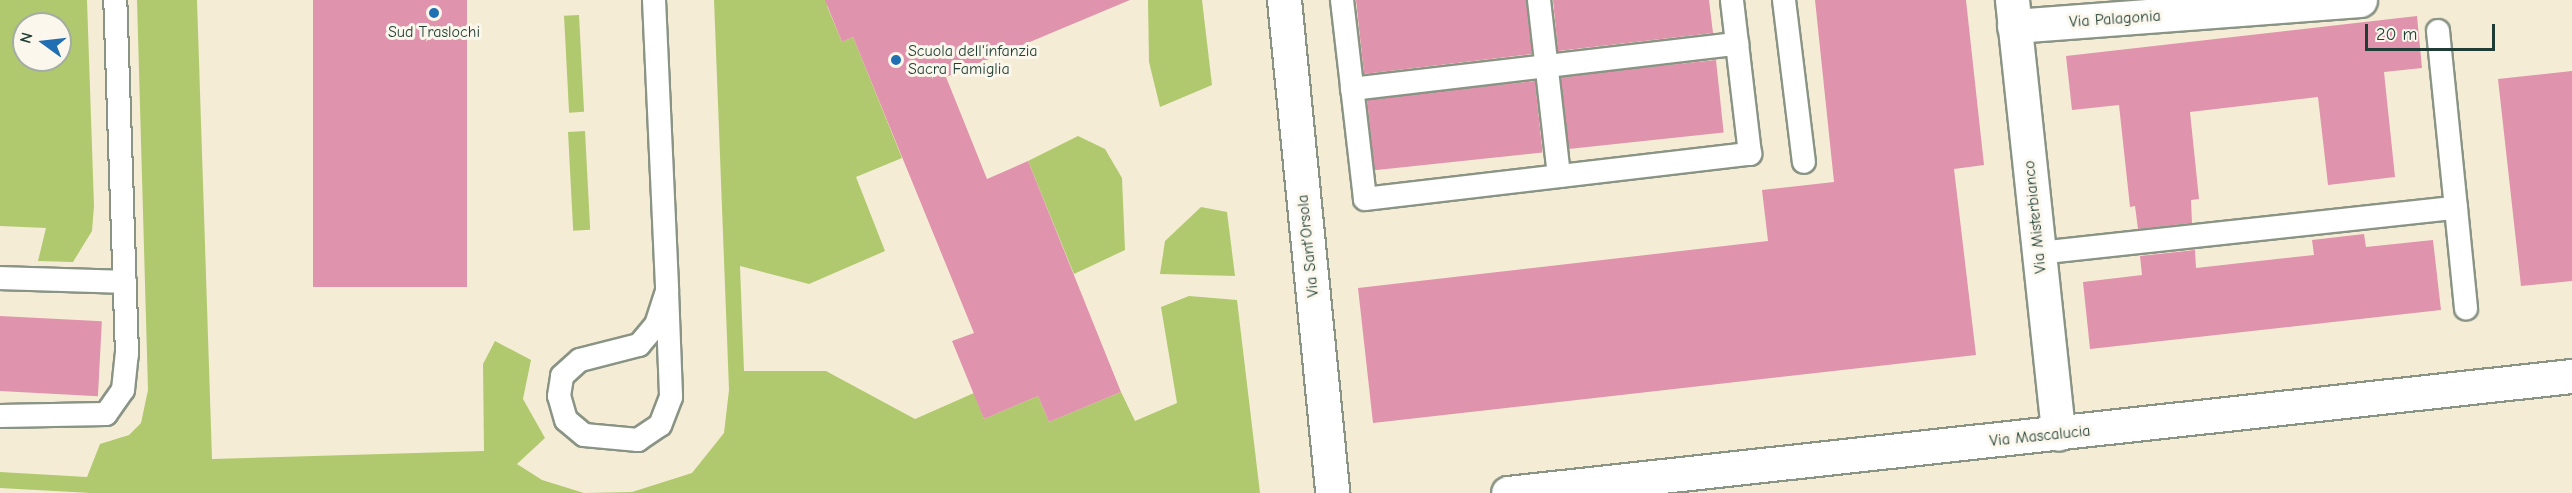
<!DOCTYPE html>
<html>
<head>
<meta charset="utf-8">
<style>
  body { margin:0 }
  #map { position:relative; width:2572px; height:493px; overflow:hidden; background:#f5ecd6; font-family:"Comic Neue",sans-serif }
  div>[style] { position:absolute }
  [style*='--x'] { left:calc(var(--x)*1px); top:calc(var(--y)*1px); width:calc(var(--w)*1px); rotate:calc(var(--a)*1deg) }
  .green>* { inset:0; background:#b0c96e; transform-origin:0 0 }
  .building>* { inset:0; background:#e093ac; transform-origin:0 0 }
  .roads { filter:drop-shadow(2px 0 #8a9485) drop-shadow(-2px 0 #8a9485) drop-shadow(0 2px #8a9485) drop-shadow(0 -2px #8a9485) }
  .lane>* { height:22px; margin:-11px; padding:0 11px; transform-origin:11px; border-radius:11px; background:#fff }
  .street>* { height:33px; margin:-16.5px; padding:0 16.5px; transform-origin:16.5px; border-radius:16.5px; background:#fff }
  .dots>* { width:16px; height:16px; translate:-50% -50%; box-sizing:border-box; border:3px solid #fbf7ec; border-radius:50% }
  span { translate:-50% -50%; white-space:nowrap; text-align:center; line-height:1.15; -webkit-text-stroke:6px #fbf7ec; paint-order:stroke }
  .street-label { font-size:16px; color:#1f3d34 }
  .poi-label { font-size:16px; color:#1f3d34 }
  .left { translate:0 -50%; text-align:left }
  .north { position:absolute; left:12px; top:12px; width:60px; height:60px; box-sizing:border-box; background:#fbf7ec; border:2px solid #a3ada2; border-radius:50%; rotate:285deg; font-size:16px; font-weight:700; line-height:24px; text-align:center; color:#1f3d34 }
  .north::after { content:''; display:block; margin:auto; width:21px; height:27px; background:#1f6fb2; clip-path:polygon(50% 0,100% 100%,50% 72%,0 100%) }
  .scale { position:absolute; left:2365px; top:24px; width:130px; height:27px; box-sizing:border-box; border:3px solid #1f3d34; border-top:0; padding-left:8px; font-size:18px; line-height:21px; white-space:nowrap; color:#1f3d34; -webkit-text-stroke:4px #fbf7ec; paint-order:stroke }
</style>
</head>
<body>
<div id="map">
  <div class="green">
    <i style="clip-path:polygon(evenodd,0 0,87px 0,94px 206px,92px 231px,73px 262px,38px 261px,46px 228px,0 226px,0 0,24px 24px,60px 24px,60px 60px,24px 60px,24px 24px)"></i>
    <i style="clip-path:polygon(137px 0,197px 0,212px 459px,484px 451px,483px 364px,495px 341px,531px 360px,523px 399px,545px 438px,517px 464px,542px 480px,584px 493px,632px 492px,692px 473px,724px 433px,729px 390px,714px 0,841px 0,827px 6px,842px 42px,853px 37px,902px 158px,856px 177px,885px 251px,809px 284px,740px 266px,744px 371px,826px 371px,915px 419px,974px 393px,984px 419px,1038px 396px,1049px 422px,1121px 392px,1135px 421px,1177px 403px,1161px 307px,1189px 296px,1237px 300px,1260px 493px,91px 493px,0 488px,0 472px,87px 477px,100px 444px,129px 435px,141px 423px,148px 390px)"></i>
    <i style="clip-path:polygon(1148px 0,1202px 0,1212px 85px,1160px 107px,1149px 62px)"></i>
    <i style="left:579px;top:15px;width:97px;height:15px;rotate:87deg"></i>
    <i style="left:585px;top:131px;width:99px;height:17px;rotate:87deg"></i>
    <i style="clip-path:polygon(1078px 136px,1105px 149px,1122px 178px,1125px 250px,1074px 274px,1028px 161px)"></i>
    <i style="clip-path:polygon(1201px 207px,1227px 212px,1235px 276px,1160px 274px,1165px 241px)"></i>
  </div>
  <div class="building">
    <i style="left:313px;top:0;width:154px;height:287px"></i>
    <i style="clip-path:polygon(825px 0,1130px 0,946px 77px,987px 179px,1028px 161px,1121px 392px,1049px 422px,1038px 396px,984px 419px,952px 341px,974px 333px,853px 37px,842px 42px)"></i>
    <i style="clip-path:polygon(1356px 0,1526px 0,1532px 54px,1364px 74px)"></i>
    <i style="clip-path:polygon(1553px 0,1709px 0,1713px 33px,1558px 51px)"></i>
    <i style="clip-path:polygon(1815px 0,1966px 0,1984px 165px,1954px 169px,1976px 355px,1373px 423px,1358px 288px,1768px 241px,1762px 190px,1834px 182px)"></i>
    <i style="clip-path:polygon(2417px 16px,2422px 68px,2384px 72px,2395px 177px,2328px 185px,2318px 97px,2190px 112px,2199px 199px,2191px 200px,2192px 223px,2138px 229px,2135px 206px,2130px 207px,2119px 105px,2072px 110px,2066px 56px)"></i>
    <i style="left:1716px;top:60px;width:73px;height:156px;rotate:84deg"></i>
    <i style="clip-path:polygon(2572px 71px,2572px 281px,2521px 286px,2498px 79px)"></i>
    <i style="left:1535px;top:81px;width:72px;height:169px;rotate:84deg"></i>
    <i style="clip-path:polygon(2364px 234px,2366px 247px,2433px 240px,2441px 310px,2090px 349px,2083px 282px,2142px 275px,2140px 256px,2195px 250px,2196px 268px,2314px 255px,2312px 240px)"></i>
    <i style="left:0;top:316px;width:102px;height:75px;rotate:3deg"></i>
  </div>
  <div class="roads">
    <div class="lane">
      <i style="--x:654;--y:0;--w:291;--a:87.4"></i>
      <i style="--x:667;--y:291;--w:106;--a:87.8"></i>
      <i style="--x:671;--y:397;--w:30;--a:111"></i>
      <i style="--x:660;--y:425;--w:27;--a:146"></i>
      <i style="--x:638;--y:440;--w:54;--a:-174.7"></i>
      <i style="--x:584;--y:435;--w:23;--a:-140"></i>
      <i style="--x:566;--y:420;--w:25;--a:-106"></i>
      <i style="--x:559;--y:396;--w:20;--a:-81"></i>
      <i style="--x:562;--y:376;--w:24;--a:-42"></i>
      <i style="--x:580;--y:360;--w:61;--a:-14.3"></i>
      <i style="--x:639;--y:345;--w:26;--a:-50"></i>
      <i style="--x:656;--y:325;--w:36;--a:-72"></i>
      <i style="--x:1342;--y:0;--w:200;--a:83.4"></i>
      <i style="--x:1365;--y:199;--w:388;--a:-6.7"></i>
      <i style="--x:1750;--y:154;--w:155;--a:-96.7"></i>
      <i style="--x:1539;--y:0;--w:177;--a:83.5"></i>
      <i style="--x:1784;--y:0;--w:163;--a:83"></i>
      <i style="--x:2438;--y:31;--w:178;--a:84.2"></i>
      <i style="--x:1352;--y:89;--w:388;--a:-6.7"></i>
      <i style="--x:2039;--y:253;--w:419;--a:-6.2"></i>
      <i style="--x:2456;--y:208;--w:101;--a:84.3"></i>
      <i style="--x:0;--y:278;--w:125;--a:1.8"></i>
      <i style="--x:0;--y:416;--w:106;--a:-1.1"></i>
      <i style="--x:106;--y:414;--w:29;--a:-55"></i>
      <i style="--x:123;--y:390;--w:36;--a:-84"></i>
      <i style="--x:127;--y:354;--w:354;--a:-91.9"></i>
    </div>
    <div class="street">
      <i style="--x:1284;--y:0;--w:495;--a:84.4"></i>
      <i style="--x:2012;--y:0;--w:436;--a:83.9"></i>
      <i style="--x:2014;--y:26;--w:347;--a:-4.3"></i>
      <i style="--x:1508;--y:493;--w:1070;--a:-6.28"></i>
    </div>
  </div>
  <div class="dots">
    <i style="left:434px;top:13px;background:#1f6fb2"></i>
    <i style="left:896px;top:60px;background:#1f6fb2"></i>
  </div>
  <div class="street-label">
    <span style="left:2115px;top:19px;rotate:-4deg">Via Palagonia</span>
    <span style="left:2035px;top:217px;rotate:-96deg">Via Misterbianco</span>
    <span style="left:1308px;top:246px;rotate:-96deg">Via Sant'Orsola</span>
    <span style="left:2040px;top:436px;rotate:-6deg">Via Mascalucia</span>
  </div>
  <div class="poi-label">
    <span style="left:434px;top:32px">Sud Traslochi</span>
    <span class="left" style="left:908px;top:60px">Scuola dell'infanzia<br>Sacra Famiglia</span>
  </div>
  <div class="north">N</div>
  <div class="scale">20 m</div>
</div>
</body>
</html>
